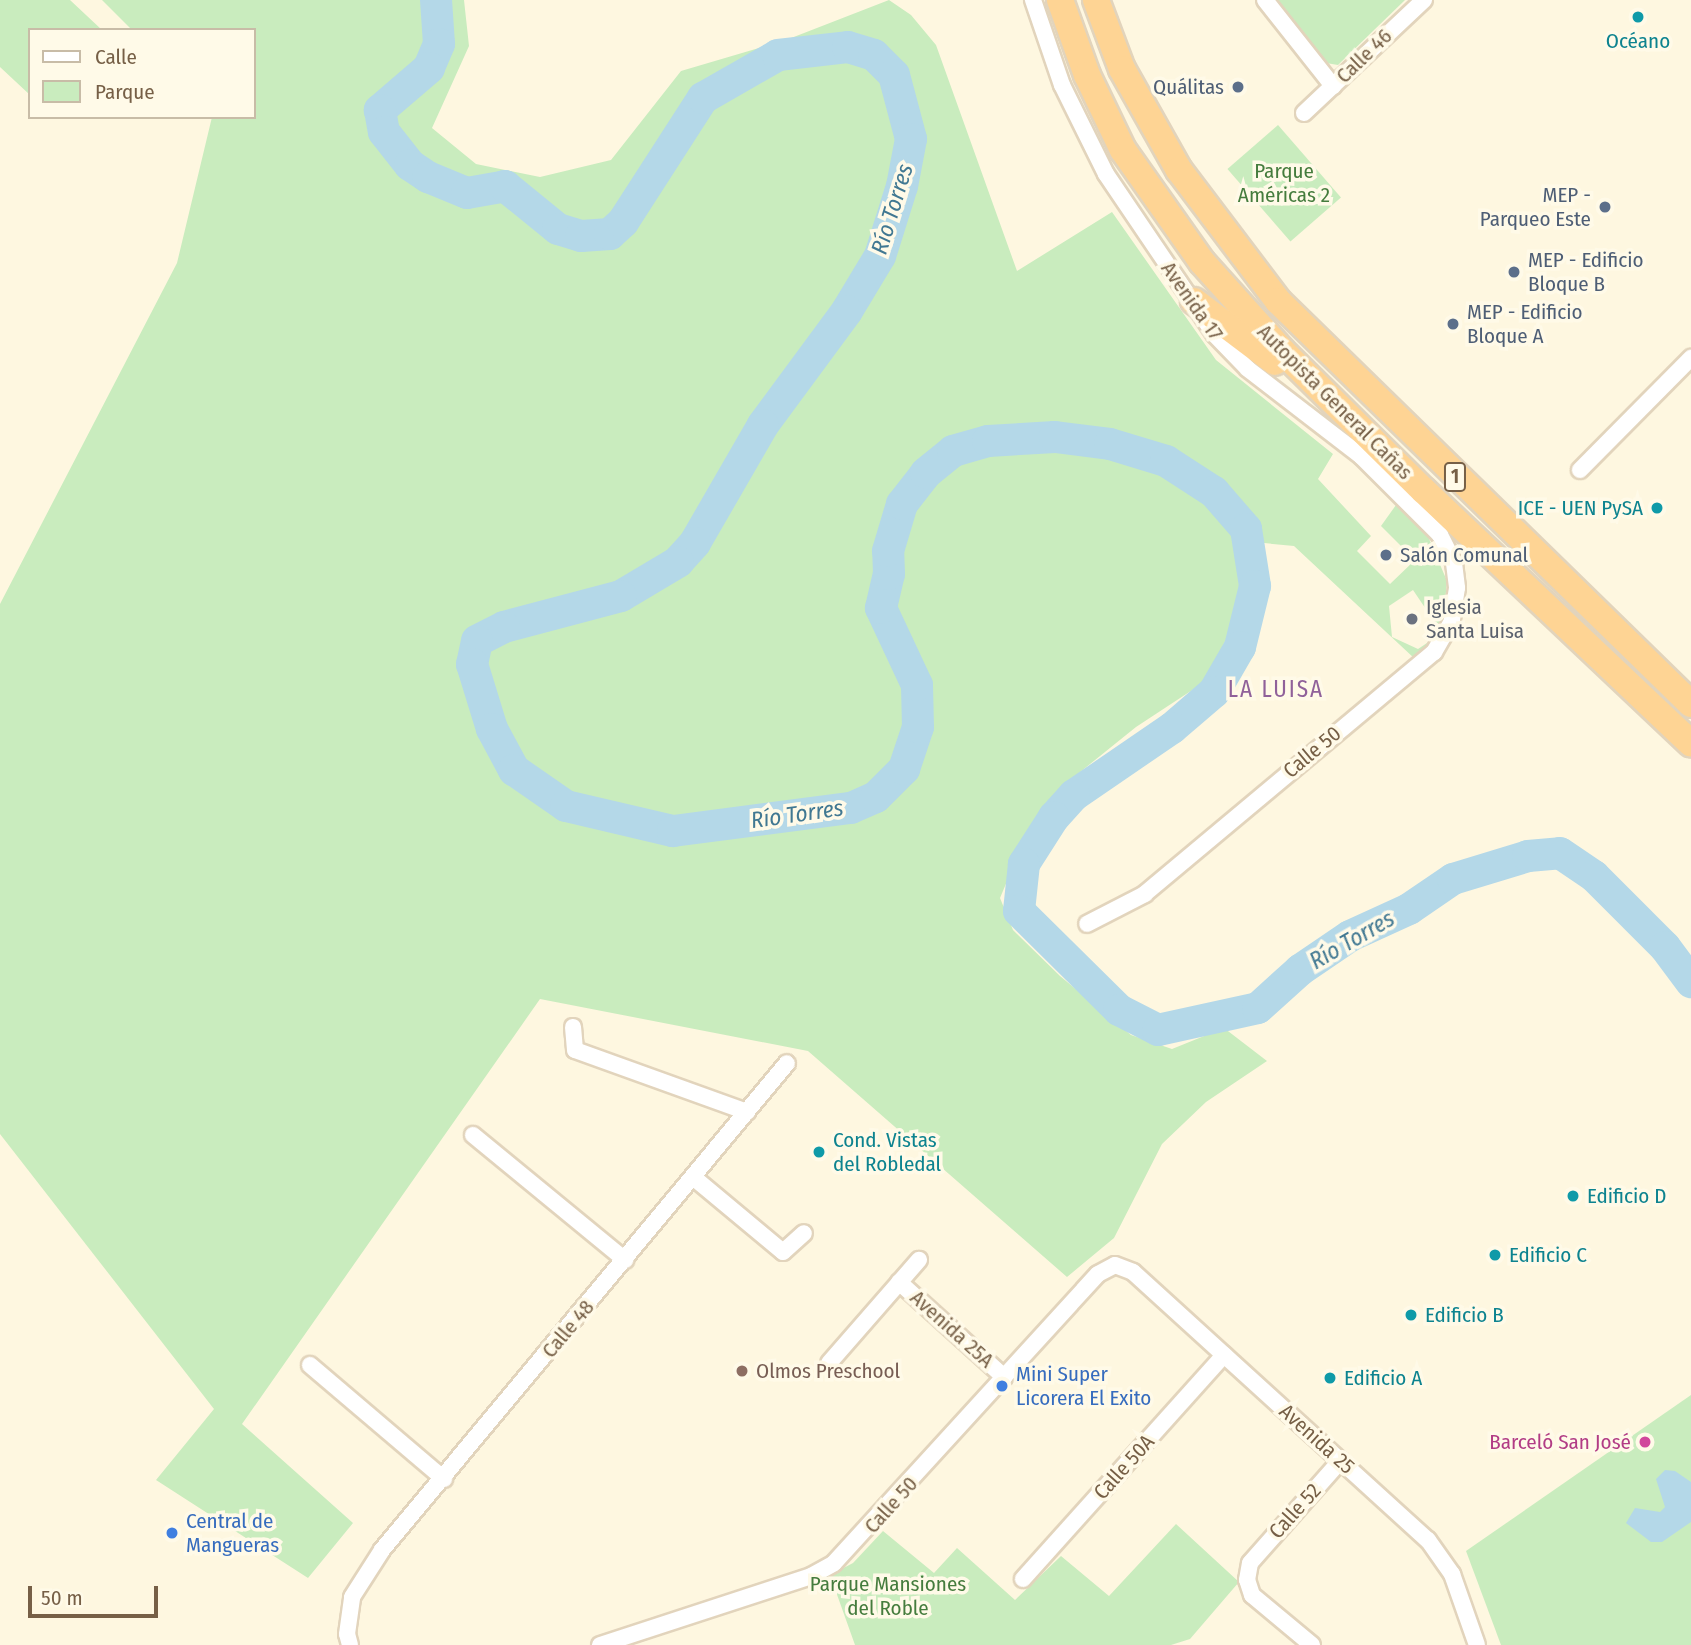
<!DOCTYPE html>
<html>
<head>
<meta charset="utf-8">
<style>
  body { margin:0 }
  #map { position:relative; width:1691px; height:1645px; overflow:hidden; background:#fef7e0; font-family:"Fira Sans Condensed",sans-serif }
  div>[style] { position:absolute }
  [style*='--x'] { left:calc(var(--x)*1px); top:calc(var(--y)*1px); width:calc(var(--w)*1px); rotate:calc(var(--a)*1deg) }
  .green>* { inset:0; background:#c9ecbe; transform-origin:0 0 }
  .water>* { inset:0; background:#b4d8e8 }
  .river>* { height:32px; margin:-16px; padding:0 16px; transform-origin:16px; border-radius:16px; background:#b4d8e8 }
  .roads { filter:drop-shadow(2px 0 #e2d4bc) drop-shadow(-2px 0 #e2d4bc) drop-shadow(0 2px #e2d4bc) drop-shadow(0 -2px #e2d4bc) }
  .minor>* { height:16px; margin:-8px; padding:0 8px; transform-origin:8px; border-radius:8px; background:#fff }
  .trunk>* { height:26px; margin:-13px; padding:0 13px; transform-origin:13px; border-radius:13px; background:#fed494 }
  .dots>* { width:19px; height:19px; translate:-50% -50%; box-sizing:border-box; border:4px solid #fffae8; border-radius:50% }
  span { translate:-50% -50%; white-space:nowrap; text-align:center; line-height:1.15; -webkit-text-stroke:7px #fffae8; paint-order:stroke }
  .shield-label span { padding:2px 5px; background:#fffae8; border:2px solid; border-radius:5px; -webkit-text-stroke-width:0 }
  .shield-label { font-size:19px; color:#765f46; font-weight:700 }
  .culture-label { font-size:21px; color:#0d838f }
  .right { translate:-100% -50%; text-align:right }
  .left { translate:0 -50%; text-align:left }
  .street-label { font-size:21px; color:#765f46 }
  .service-label { font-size:21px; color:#4e5e75 }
  .park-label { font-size:21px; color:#457c3d }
  .worship-label { font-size:21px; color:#5b616d }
  .education-label { font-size:21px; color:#785e54 }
  .shop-label { font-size:21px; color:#366cbe }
  .hotel-label { font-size:21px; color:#b23c85 }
  .water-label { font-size:23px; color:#417892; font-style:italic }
  .neighbourhood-label { font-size:23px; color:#90619a; letter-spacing:2px }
  .legend { position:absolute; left:28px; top:28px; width:228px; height:91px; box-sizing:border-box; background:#fffae8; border:2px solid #c8bca7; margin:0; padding:9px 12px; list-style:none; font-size:21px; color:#765f46 }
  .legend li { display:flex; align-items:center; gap:14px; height:35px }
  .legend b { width:35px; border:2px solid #c8bca7 }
  .scale { position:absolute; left:28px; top:1586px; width:130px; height:32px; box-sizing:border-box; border:4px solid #765f46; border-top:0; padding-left:9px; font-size:21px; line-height:24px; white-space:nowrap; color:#765f46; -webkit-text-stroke:5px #fffae8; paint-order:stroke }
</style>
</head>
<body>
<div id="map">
  <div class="green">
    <i style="clip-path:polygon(0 0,70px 0,102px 30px,30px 30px,30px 95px,0 67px)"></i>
    <i style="clip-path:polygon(evenodd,102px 0,464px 0,469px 46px,432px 128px,476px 164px,540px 177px,611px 160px,681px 71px,786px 40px,889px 0,911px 15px,936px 45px,1017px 271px,1112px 212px,1216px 360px,1333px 454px,1318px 479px,1371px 536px,1357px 551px,1390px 584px,1415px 560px,1381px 526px,1396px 505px,1427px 534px,1447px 581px,1442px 633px,1415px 659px,1294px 546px,1233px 540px,1241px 586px,1228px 635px,1206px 681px,1136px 727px,1069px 781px,1023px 843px,1000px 898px,1013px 930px,1060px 976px,1131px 1035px,1172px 1049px,1224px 1028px,1267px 1061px,1206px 1102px,1162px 1144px,1114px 1238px,1067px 1277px,808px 1051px,540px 999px,242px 1424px,353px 1523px,308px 1578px,156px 1480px,214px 1409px,0 1134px,0 604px,177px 263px,212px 117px,254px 117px,254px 30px,132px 30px,102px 0,1413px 590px,1442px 633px,1418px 649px,1392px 637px,1389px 606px,1413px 590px)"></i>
    <i style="clip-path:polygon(1276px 0,1405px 0,1338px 65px,1326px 63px)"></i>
    <i style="left:1278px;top:125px;width:96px;height:67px;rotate:49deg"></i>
    <i style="clip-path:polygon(1691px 1395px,1691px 1645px,1501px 1645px,1466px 1551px)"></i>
    <i style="clip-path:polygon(1176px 1524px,1239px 1582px,1190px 1639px,1171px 1645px,855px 1645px,830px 1575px,853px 1563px,883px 1531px,934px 1573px,957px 1548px,1015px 1600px,1061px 1556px,1109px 1596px)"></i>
  </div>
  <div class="water">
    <i style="clip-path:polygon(1665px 1470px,1675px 1471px,1691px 1482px,1691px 1522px,1662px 1542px,1651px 1542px,1626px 1523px,1635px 1508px,1660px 1512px,1665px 1507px,1656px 1479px)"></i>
  </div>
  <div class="river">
    <i style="--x:436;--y:0;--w:44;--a:86.1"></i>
    <i style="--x:439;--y:44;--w:26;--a:113"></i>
    <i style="--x:429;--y:68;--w:65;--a:139.4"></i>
    <i style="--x:380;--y:110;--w:22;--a:80"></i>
    <i style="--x:384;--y:132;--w:42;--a:51.8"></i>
    <i style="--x:410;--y:165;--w:22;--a:34"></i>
    <i style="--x:428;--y:177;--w:42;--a:22.3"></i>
    <i style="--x:467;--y:193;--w:39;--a:-10"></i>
    <i style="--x:505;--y:186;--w:68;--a:39.1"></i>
    <i style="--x:558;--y:229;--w:24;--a:17"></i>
    <i style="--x:581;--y:236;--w:29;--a:-4"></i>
    <i style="--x:610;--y:234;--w:18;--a:-43"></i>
    <i style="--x:623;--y:222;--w:148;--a:-57.2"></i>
    <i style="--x:703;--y:98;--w:86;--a:-29.8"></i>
    <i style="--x:778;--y:55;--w:70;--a:-6.5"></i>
    <i style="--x:848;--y:47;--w:27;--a:17"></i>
    <i style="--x:874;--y:55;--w:28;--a:45"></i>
    <i style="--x:894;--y:75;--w:66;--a:75.1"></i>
    <i style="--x:911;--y:139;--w:48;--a:100.8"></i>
    <i style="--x:902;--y:186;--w:73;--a:107.4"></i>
    <i style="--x:880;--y:256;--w:64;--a:121"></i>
    <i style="--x:847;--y:311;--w:142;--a:126.4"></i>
    <i style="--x:763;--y:425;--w:136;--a:120"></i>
    <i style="--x:695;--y:543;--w:25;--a:132"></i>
    <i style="--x:678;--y:562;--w:66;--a:149.2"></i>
    <i style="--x:621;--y:596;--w:121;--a:165.2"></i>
    <i style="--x:504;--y:627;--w:30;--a:153"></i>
    <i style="--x:477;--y:641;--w:24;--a:102"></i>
    <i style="--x:472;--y:664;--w:68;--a:72.9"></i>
    <i style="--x:492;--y:729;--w:47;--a:61.8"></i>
    <i style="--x:514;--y:770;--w:63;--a:34.7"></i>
    <i style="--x:566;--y:806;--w:110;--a:13.2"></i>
    <i style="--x:673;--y:831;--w:179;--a:-7.4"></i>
    <i style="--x:851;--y:808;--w:27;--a:-24"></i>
    <i style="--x:876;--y:797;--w:40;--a:-45"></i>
    <i style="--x:904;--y:769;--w:44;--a:-71.6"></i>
    <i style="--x:918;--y:727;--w:42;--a:-91.4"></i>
    <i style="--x:917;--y:685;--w:85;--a:-115.1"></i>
    <i style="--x:881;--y:608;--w:35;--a:-77"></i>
    <i style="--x:889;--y:574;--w:23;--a:-92"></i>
    <i style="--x:888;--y:551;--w:49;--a:-73.4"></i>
    <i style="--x:902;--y:504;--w:39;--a:-52"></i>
    <i style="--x:926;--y:473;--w:35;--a:-39"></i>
    <i style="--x:953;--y:451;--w:36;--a:-16"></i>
    <i style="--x:988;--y:441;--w:67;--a:-3.4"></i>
    <i style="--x:1055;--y:437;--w:55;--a:7.3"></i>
    <i style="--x:1110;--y:444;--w:59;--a:16.9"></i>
    <i style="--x:1166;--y:461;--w:57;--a:32.9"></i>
    <i style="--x:1214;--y:492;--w:49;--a:49.1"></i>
    <i style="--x:1246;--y:529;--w:58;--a:81"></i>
    <i style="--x:1255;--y:586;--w:63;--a:103.8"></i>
    <i style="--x:1240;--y:647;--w:52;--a:120"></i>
    <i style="--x:1214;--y:692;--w:55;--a:139.4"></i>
    <i style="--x:1172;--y:728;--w:119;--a:145.6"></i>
    <i style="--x:1074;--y:795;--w:30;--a:132"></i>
    <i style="--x:1054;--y:817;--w:56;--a:122.6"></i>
    <i style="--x:1024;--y:864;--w:47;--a:96.1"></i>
    <i style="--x:1019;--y:911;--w:141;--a:44.7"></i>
    <i style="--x:1119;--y:1010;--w:44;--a:27.1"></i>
    <i style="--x:1158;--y:1030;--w:102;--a:-12.4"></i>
    <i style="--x:1258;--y:1008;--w:57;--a:-42.1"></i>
    <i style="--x:1300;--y:970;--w:60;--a:-34.2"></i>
    <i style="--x:1350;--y:936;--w:65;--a:-24.6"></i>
    <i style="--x:1409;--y:909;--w:53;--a:-34.3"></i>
    <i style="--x:1453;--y:879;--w:78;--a:-17"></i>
    <i style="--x:1528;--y:856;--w:32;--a:-5"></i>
    <i style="--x:1560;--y:853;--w:41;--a:34.1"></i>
    <i style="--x:1594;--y:876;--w:100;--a:45"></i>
    <i style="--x:1665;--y:947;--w:44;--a:53.4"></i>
  </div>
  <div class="roads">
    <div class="minor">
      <i style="--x:1033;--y:0;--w:90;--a:71.2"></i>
      <i style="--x:1062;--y:85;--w:99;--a:63.7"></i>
      <i style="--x:1106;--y:174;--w:194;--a:55.9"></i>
      <i style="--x:1215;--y:335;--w:47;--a:45.9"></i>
      <i style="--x:1248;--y:369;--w:143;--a:37.6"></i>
      <i style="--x:1361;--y:456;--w:112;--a:45"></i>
      <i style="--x:1440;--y:535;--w:31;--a:63"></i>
      <i style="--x:1454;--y:563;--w:25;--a:83"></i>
      <i style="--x:1457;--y:588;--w:33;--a:99"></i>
      <i style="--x:1452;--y:621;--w:36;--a:120"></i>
      <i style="--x:1434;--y:652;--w:377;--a:140.1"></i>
      <i style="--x:1145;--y:894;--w:65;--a:152.7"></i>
      <i style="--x:1265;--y:0;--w:110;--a:51.7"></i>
      <i style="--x:1304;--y:113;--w:165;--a:-43.3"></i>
      <i style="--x:1580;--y:470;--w:158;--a:-45.3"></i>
      <i style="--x:573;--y:1027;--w:23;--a:85"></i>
      <i style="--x:575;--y:1050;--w:183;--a:19.8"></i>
      <i style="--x:473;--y:1135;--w:197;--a:39.4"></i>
      <i style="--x:693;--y:1177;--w:117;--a:39.8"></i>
      <i style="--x:783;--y:1252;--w:28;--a:-42"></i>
      <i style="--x:899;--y:1282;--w:142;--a:42.1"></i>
      <i style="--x:829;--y:1363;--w:137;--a:-48.9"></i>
      <i style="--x:310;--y:1365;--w:176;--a:40.4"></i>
      <i style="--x:1023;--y:1579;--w:301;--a:-48.1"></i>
      <i style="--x:350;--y:1645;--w:11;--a:-105"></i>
      <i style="--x:347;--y:1634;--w:37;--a:-82"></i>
      <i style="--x:352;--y:1597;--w:56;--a:-57.4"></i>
      <i style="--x:382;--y:1550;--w:633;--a:-50.25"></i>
      <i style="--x:600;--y:1645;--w:222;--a:-18.1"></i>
      <i style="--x:811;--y:1576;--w:26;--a:-29"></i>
      <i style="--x:834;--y:1563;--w:391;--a:-47.6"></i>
      <i style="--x:1098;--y:1274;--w:19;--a:-28"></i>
      <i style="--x:1115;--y:1265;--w:19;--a:21"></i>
      <i style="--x:1133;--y:1272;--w:399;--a:42.3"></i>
      <i style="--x:1428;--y:1540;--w:42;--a:54.8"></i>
      <i style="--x:1452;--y:1574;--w:75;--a:70.6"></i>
      <i style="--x:1312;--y:1645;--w:78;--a:-140.2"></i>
      <i style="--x:1252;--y:1595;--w:16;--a:-108"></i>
      <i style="--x:1247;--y:1580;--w:17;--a:-80"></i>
      <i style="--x:1250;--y:1563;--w:137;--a:-48.5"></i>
    </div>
    <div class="trunk">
      <i style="--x:1060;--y:0;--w:80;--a:70.2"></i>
      <i style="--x:1087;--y:75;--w:83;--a:64.4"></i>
      <i style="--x:1123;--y:150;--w:137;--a:54.8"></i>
      <i style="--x:1202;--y:262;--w:120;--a:48"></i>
      <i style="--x:1282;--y:351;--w:198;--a:44.6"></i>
      <i style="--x:1423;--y:490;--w:369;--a:43.4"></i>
      <i style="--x:1096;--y:0;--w:74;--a:69.4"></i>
      <i style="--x:1122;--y:69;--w:116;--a:60.6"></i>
      <i style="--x:1179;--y:170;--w:164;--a:52.9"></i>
      <i style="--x:1278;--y:301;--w:577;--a:44.3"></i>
      <i style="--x:1194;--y:301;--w:101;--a:37"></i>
    </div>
  </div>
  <div class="dots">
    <i style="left:1638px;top:17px;background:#0f9aa8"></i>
    <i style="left:1238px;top:87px;background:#5c6f8a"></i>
    <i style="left:1605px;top:207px;background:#5c6f8a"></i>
    <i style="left:1514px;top:272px;background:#5c6f8a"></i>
    <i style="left:1453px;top:324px;background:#5c6f8a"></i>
    <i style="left:1657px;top:508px;background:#0f9aa8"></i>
    <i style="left:1386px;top:555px;background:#5c6f8a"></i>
    <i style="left:1412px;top:619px;background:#6b7280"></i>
    <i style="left:819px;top:1152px;background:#0f9aa8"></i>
    <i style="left:1573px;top:1196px;background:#0f9aa8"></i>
    <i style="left:1495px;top:1255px;background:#0f9aa8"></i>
    <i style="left:1411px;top:1315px;background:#0f9aa8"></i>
    <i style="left:742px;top:1371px;background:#8d6e63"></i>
    <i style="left:1330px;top:1378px;background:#0f9aa8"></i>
    <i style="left:1002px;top:1386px;background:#3f7fe0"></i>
    <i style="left:1645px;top:1442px;background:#d1479c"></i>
    <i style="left:172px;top:1533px;background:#3f7fe0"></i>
  </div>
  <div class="shield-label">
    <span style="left:1455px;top:477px">1</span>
  </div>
  <div class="culture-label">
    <span style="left:1638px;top:41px">Océano</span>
    <span class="right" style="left:1643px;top:508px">ICE - UEN PySA</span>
    <span class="left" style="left:833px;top:1152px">Cond. Vistas<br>del Robledal</span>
    <span class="left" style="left:1587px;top:1196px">Edificio D</span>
    <span class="left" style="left:1509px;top:1255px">Edificio C</span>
    <span class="left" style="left:1425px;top:1315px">Edificio B</span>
    <span class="left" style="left:1344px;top:1378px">Edificio A</span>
  </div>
  <div class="street-label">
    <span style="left:1364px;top:56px;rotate:-44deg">Calle 46</span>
    <span style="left:1192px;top:301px;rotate:55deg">Avenida 17</span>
    <span style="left:1335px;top:402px;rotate:45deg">Autopista General Cañas</span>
    <span style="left:1312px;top:752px;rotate:-40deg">Calle 50</span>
    <span style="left:568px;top:1329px;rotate:-50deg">Calle 48</span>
    <span style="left:952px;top:1329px;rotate:42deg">Avenida 25A</span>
    <span style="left:1317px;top:1439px;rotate:42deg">Avenida 25</span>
    <span style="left:1124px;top:1467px;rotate:-48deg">Calle 50A</span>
    <span style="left:891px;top:1505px;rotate:-48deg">Calle 50</span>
    <span style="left:1295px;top:1511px;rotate:-48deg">Calle 52</span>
  </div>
  <div class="service-label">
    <span class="right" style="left:1224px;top:87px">Quálitas</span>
    <span class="right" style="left:1591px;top:207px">MEP -<br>Parqueo Este</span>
    <span class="left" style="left:1528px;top:272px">MEP - Edificio<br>Bloque B</span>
    <span class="left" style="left:1467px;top:324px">MEP - Edificio<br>Bloque A</span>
    <span class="left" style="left:1400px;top:555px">Salón Comunal</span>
  </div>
  <div class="park-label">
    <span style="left:1284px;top:183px">Parque<br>Américas 2</span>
    <span style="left:888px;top:1596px">Parque Mansiones<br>del Roble</span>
  </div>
  <div class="worship-label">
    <span class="left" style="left:1426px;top:619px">Iglesia<br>Santa Luisa</span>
  </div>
  <div class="education-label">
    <span class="left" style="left:756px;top:1371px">Olmos Preschool</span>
  </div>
  <div class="shop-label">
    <span class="left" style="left:1016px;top:1386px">Mini Super<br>Licorera El Exito</span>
    <span class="left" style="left:186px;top:1533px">Central de<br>Mangueras</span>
  </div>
  <div class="hotel-label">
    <span class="right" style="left:1631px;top:1442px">Barceló San José</span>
  </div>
  <div class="water-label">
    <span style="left:892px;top:209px;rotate:-73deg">Río Torres</span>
    <span style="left:797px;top:814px;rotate:-8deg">Río Torres</span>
    <span style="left:1352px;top:940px;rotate:-30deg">Río Torres</span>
  </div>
  <div class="neighbourhood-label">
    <span style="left:1276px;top:689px">LA LUISA</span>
  </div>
  <ul class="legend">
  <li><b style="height:9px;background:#fff"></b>Calle</li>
  <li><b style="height:19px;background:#c9ecbe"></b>Parque</li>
  </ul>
  <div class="scale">50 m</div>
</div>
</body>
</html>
